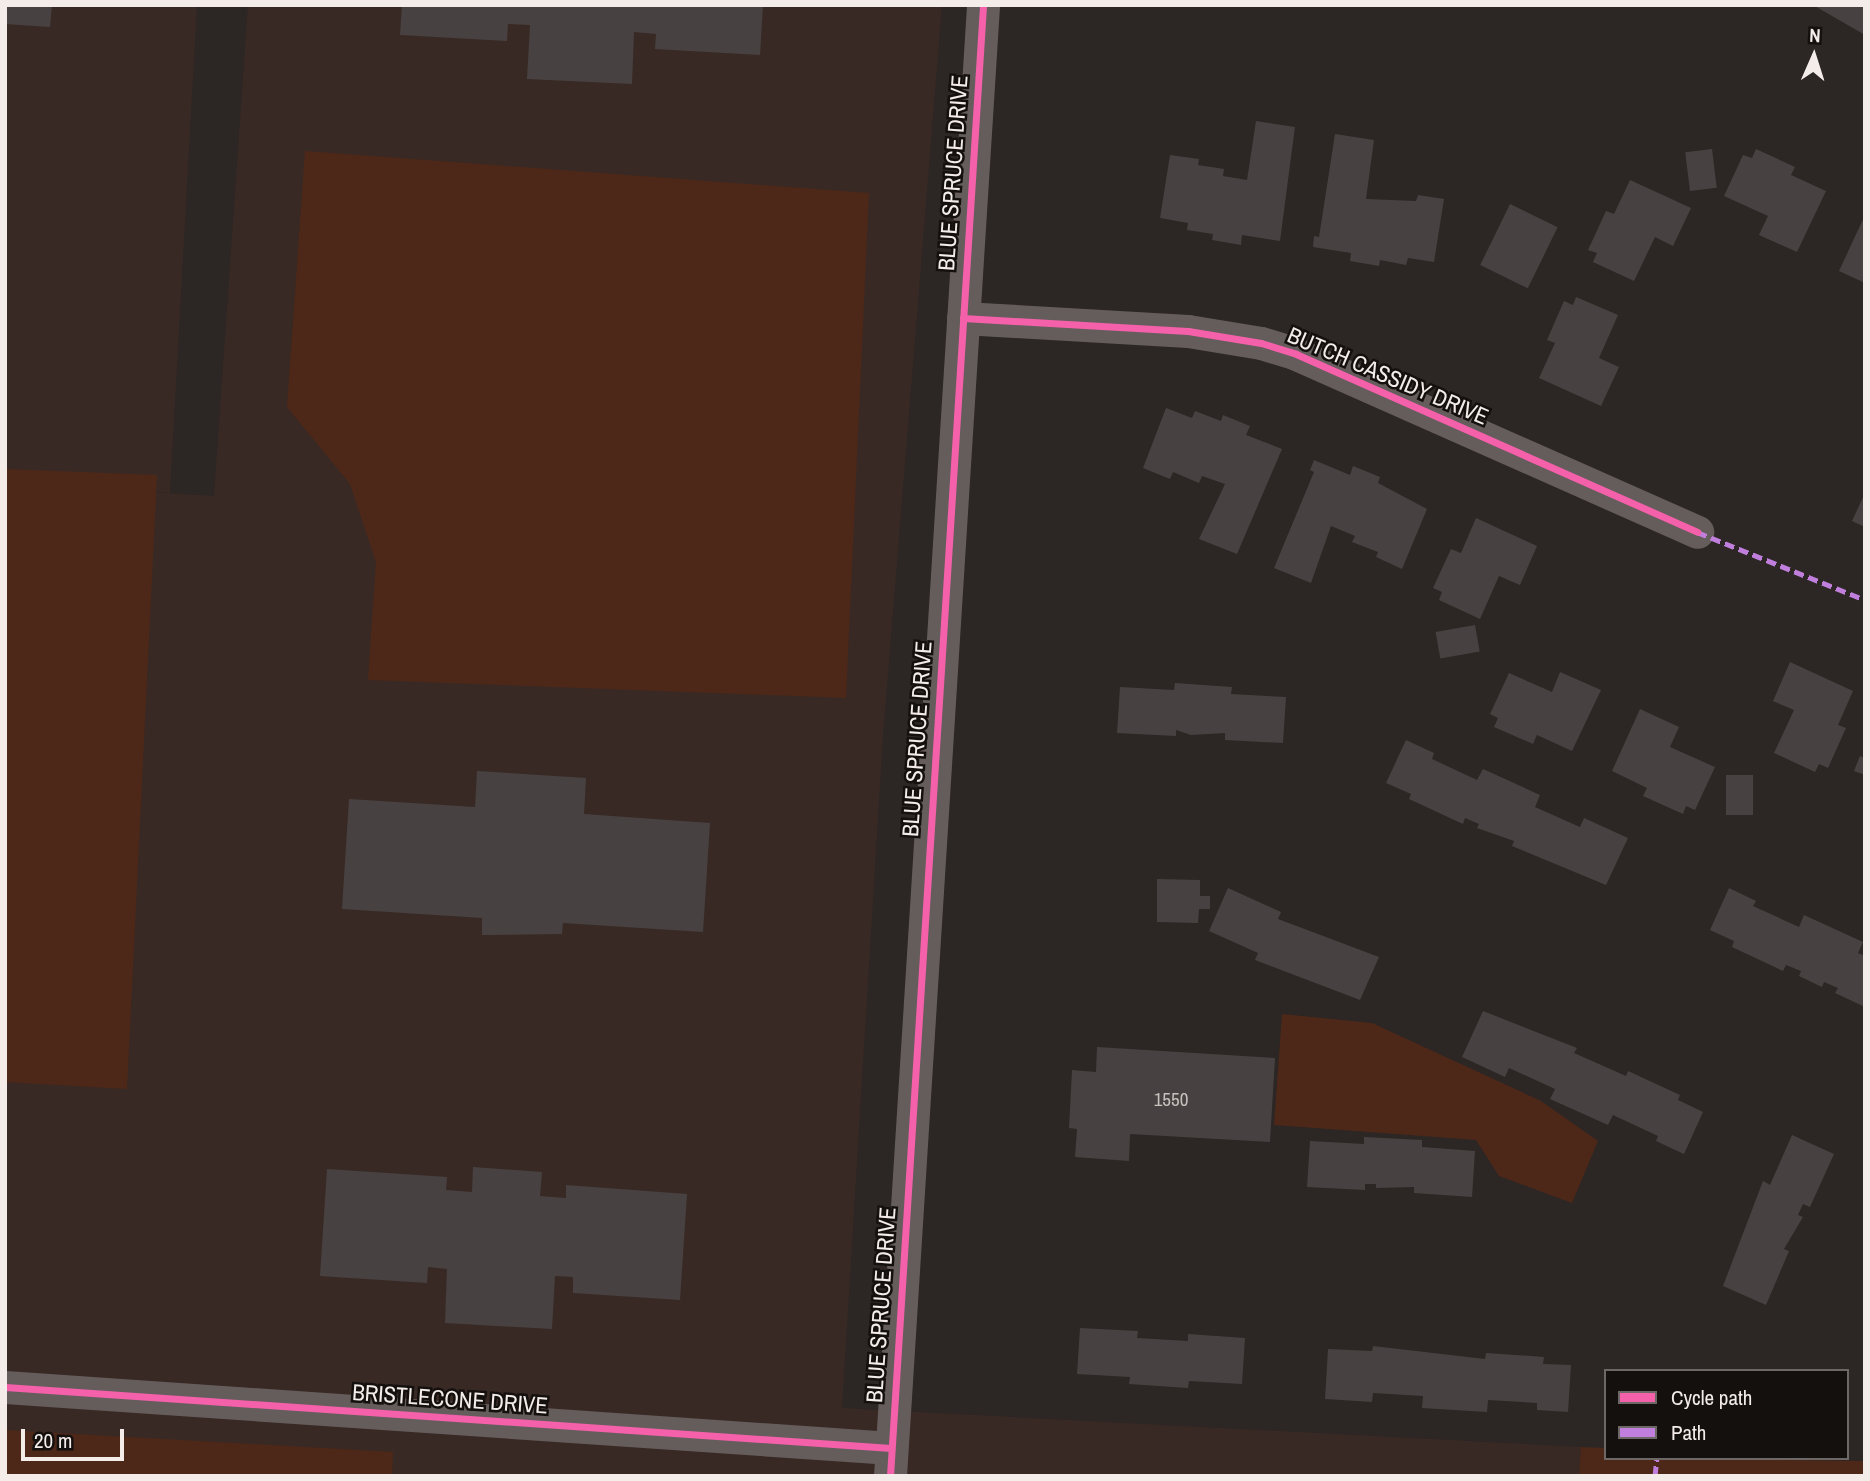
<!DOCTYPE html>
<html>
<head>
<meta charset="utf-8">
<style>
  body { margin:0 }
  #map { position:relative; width:1870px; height:1481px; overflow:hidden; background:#2c2624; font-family:"Archivo Narrow",sans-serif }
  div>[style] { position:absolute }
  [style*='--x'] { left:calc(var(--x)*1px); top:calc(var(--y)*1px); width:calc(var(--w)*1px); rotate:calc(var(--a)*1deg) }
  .built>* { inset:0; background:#392924 }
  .green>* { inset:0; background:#4d2819 }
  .building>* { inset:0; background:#474241; transform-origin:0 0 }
  .street>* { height:33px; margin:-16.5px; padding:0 16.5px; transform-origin:16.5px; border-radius:16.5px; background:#655d5b }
  .quiet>* { height:5px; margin-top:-2.5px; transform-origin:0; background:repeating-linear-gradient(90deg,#c07fdc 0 10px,transparent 0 15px) }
  .cycleway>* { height:7px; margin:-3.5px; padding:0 3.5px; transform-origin:3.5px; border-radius:3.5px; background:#f560ab }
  span { translate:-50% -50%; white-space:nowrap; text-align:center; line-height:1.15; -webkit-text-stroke:5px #14100e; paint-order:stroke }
  .number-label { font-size:19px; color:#c8c2bf }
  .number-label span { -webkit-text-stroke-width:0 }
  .street-label { font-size:23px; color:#f3ece9 }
  .frame { position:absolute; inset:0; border:7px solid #f3ece9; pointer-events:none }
  .legend { position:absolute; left:1604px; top:1369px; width:245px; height:91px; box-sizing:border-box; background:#14100e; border:2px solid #6d6866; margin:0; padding:9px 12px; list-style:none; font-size:21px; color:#f3ece9 }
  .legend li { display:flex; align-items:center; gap:14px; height:35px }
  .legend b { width:35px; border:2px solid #6d6866 }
  .north { position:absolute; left:1779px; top:21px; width:70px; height:70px; -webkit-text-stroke:5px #14100e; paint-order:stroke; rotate:3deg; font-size:19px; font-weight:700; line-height:28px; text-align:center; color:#f3ece9 }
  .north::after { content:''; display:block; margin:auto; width:24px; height:32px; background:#f3ece9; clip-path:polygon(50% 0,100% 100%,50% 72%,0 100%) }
  .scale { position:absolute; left:21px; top:1429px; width:103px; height:32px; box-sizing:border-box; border:4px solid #f3ece9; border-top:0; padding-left:9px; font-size:21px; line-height:24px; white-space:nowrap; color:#f3ece9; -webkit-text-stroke:5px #14100e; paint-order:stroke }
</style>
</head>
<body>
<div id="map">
  <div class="built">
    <i style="clip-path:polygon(5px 5px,197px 5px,170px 493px,5px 480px)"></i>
    <i style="clip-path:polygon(248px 5px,942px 5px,883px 736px,842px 1408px,1581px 1447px,1579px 1476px,5px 1476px,5px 483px,214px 496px)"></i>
  </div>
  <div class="green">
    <i style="clip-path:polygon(305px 151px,869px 193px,846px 698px,368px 680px,376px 562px,350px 484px,287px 407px)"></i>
    <i style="clip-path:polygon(5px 469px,157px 475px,127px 1089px,5px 1082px)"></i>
    <i style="clip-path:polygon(1282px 1014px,1372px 1023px,1541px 1101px,1598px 1141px,1572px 1203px,1499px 1176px,1476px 1140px,1274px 1125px)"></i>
    <i style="clip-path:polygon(5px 1430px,393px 1452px,392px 1476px,5px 1476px)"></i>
    <i style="clip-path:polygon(1581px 1447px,1606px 1448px,1606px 1458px,1865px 1461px,1865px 1476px,1579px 1476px)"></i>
  </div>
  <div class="building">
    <i style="clip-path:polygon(5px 5px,52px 5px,50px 27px,5px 24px)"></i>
    <i style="clip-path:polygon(402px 5px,763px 5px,760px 55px,655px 49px,656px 34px,634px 32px,632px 84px,527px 79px,530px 25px,508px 24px,507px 41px,400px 35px)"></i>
    <i style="clip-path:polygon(1813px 5px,1865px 5px,1865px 35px)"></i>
    <i style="clip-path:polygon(1256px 121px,1295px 127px,1280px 241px,1242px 235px,1241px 245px,1212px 240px,1213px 234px,1187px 230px,1188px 223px,1160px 218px,1170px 155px,1199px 159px,1198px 165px,1224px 169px,1223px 176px,1247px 180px)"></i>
    <i style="clip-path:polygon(1335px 134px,1374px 140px,1366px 199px,1416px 201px,1418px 195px,1444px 199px,1434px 262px,1408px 258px,1406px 265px,1380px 260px,1379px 266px,1350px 261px,1351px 253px,1313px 247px,1314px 236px,1319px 237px)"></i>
    <i style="left:1712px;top:149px;width:39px;height:27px;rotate:83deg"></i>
    <i style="clip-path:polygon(1756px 149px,1795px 167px,1791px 175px,1826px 191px,1797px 252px,1759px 235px,1768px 216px,1724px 196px,1743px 155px,1752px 158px)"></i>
    <i style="clip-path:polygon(1630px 180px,1691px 208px,1673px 246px,1655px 237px,1634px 281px,1593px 262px,1597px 253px,1588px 250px,1606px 211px,1614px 214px)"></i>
    <i style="left:1510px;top:204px;width:53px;height:68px;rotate:26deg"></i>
    <i style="clip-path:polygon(1865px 215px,1865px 283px,1839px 271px)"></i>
    <i style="clip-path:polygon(1576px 297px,1618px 315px,1599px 358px,1619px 367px,1601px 406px,1539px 378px,1555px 343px,1547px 340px,1564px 301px,1573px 305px)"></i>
    <i style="clip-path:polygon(1166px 408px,1192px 418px,1195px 411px,1221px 421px,1223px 415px,1250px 426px,1246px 435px,1282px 449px,1237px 554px,1199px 539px,1225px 484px,1202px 476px,1199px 483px,1173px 472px,1170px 479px,1143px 468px)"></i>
    <i style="clip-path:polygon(1314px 460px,1350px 475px,1353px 466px,1380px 477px,1378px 483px,1427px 509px,1402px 569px,1376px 557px,1378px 552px,1352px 542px,1355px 536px,1331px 526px,1311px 583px,1274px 568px,1314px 472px,1310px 470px)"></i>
    <i style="clip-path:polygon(1865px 493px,1865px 527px,1852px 521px)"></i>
    <i style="clip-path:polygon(1476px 518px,1537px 546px,1520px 585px,1499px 576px,1480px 619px,1439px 600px,1442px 592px,1433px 588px,1451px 549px,1461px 553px)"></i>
    <i style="left:1475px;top:625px;width:27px;height:40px;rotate:80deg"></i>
    <i style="clip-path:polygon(1790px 662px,1853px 691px,1838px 725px,1846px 728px,1828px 768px,1819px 764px,1815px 772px,1774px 753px,1794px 710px,1773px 701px)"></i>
    <i style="clip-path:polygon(1560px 672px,1601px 690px,1572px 751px,1537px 735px,1533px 744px,1494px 727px,1498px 718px,1490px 714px,1509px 673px,1552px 692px)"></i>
    <i style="clip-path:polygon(1175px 683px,1232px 687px,1231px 694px,1286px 697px,1283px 743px,1225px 740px,1225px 733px,1191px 735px,1176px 730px,1176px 736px,1117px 733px,1120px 687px,1174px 690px)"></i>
    <i style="clip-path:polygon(1640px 709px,1679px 727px,1670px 747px,1715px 767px,1695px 810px,1686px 806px,1683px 814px,1643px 796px,1647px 788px,1612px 771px)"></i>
    <i style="clip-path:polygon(1406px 740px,1434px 753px,1432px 759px,1477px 780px,1483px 769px,1540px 795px,1535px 807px,1580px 827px,1584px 818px,1628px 838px,1606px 885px,1512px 846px,1514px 841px,1477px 828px,1479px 824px,1465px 818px,1463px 824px,1409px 799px,1411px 794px,1386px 783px)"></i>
    <i style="clip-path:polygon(1860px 756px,1865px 758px,1865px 775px,1854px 771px)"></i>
    <i style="clip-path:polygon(477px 771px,586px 778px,584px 814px,710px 823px,703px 932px,563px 923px,562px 934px,482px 935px,482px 918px,342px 909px,349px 799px,475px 807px)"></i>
    <i style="left:1726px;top:775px;width:27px;height:40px"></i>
    <i style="clip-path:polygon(1157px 879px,1200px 880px,1200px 896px,1210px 896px,1210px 909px,1199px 909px,1198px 923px,1157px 922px)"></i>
    <i style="clip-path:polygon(1228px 888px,1281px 912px,1278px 919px,1379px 957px,1360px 1000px,1255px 960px,1258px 953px,1209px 931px)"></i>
    <i style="clip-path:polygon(1729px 888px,1756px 901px,1753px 906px,1799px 927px,1804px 915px,1863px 942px,1858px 953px,1865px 956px,1865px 1007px,1835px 993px,1838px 988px,1824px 982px,1822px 987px,1799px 976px,1801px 971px,1786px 965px,1783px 971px,1732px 947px,1734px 941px,1710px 930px)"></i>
    <i style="clip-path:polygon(1483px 1011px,1577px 1048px,1574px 1053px,1626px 1076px,1628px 1071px,1680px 1095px,1678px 1100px,1703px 1112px,1684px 1154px,1656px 1141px,1658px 1136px,1613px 1115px,1608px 1125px,1550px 1099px,1555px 1089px,1509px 1068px,1505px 1077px,1462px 1057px)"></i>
    <i style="clip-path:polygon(1097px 1047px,1275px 1058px,1270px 1142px,1130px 1134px,1129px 1161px,1075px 1157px,1077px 1129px,1069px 1128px,1072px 1070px,1096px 1072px)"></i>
    <i style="clip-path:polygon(1792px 1135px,1834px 1154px,1810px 1207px,1803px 1204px,1798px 1215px,1803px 1217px,1784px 1249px,1789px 1251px,1766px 1305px,1723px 1286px,1763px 1181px,1770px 1185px)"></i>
    <i style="clip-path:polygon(1364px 1137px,1422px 1140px,1422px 1147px,1475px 1151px,1472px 1197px,1414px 1193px,1414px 1187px,1376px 1188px,1376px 1184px,1365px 1184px,1365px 1190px,1307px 1187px,1310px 1141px,1364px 1144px)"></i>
    <i style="clip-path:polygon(473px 1167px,542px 1172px,540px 1196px,566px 1198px,566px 1185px,687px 1194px,680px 1300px,573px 1293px,573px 1277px,555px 1276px,552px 1329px,445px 1323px,447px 1269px,428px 1267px,427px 1283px,320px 1276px,327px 1169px,447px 1177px,446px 1190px,472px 1192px)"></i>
    <i style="clip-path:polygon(1080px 1328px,1138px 1331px,1137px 1338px,1188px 1341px,1188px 1334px,1245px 1338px,1242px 1384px,1189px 1381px,1188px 1388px,1129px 1384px,1130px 1377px,1077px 1374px)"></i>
    <i style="clip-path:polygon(1373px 1346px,1485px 1359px,1486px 1353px,1544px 1357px,1543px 1364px,1571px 1365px,1568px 1412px,1537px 1410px,1537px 1403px,1488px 1400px,1487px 1412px,1422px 1408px,1423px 1396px,1373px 1393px,1372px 1402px,1325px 1399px,1328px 1349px,1372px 1351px)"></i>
  </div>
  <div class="street">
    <i style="--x:963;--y:318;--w:225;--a:3.3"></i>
    <i style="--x:1188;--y:331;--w:74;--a:9.3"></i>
    <i style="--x:1261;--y:343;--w:37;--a:17"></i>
    <i style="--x:1296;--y:354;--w:439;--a:23.9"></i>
    <i style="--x:5;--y:1387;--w:888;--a:3.94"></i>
    <i style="--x:890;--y:1476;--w:1474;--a:-86.38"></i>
  </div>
  <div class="quiet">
    <i style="--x:1697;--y:532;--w:181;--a:22"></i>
    <i style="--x:1655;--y:1476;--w:18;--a:-84"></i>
  </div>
  <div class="cycleway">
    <i style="--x:963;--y:318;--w:225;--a:3.3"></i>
    <i style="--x:1188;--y:331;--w:74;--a:9.3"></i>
    <i style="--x:1261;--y:343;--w:37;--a:17"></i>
    <i style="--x:1296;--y:354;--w:439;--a:23.9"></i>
    <i style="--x:5;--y:1387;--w:888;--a:3.94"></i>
    <i style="--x:890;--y:1476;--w:1474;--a:-86.38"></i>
  </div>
  <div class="number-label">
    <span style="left:1171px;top:1100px">1550</span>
  </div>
  <div class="street-label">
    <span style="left:953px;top:173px;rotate:-86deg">BLUE SPRUCE DRIVE</span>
    <span style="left:1388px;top:376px;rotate:23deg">BUTCH CASSIDY DRIVE</span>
    <span style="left:917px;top:739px;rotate:-86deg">BLUE SPRUCE DRIVE</span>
    <span style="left:881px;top:1305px;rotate:-86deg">BLUE SPRUCE DRIVE</span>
    <span style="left:450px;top:1399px;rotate:4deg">BRISTLECONE DRIVE</span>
  </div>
  <div class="frame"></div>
  <ul class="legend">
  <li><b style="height:9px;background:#f560ab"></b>Cycle path</li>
  <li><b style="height:9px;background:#c07fdc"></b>Path</li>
  </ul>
  <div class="north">N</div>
  <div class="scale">20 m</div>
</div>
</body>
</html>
